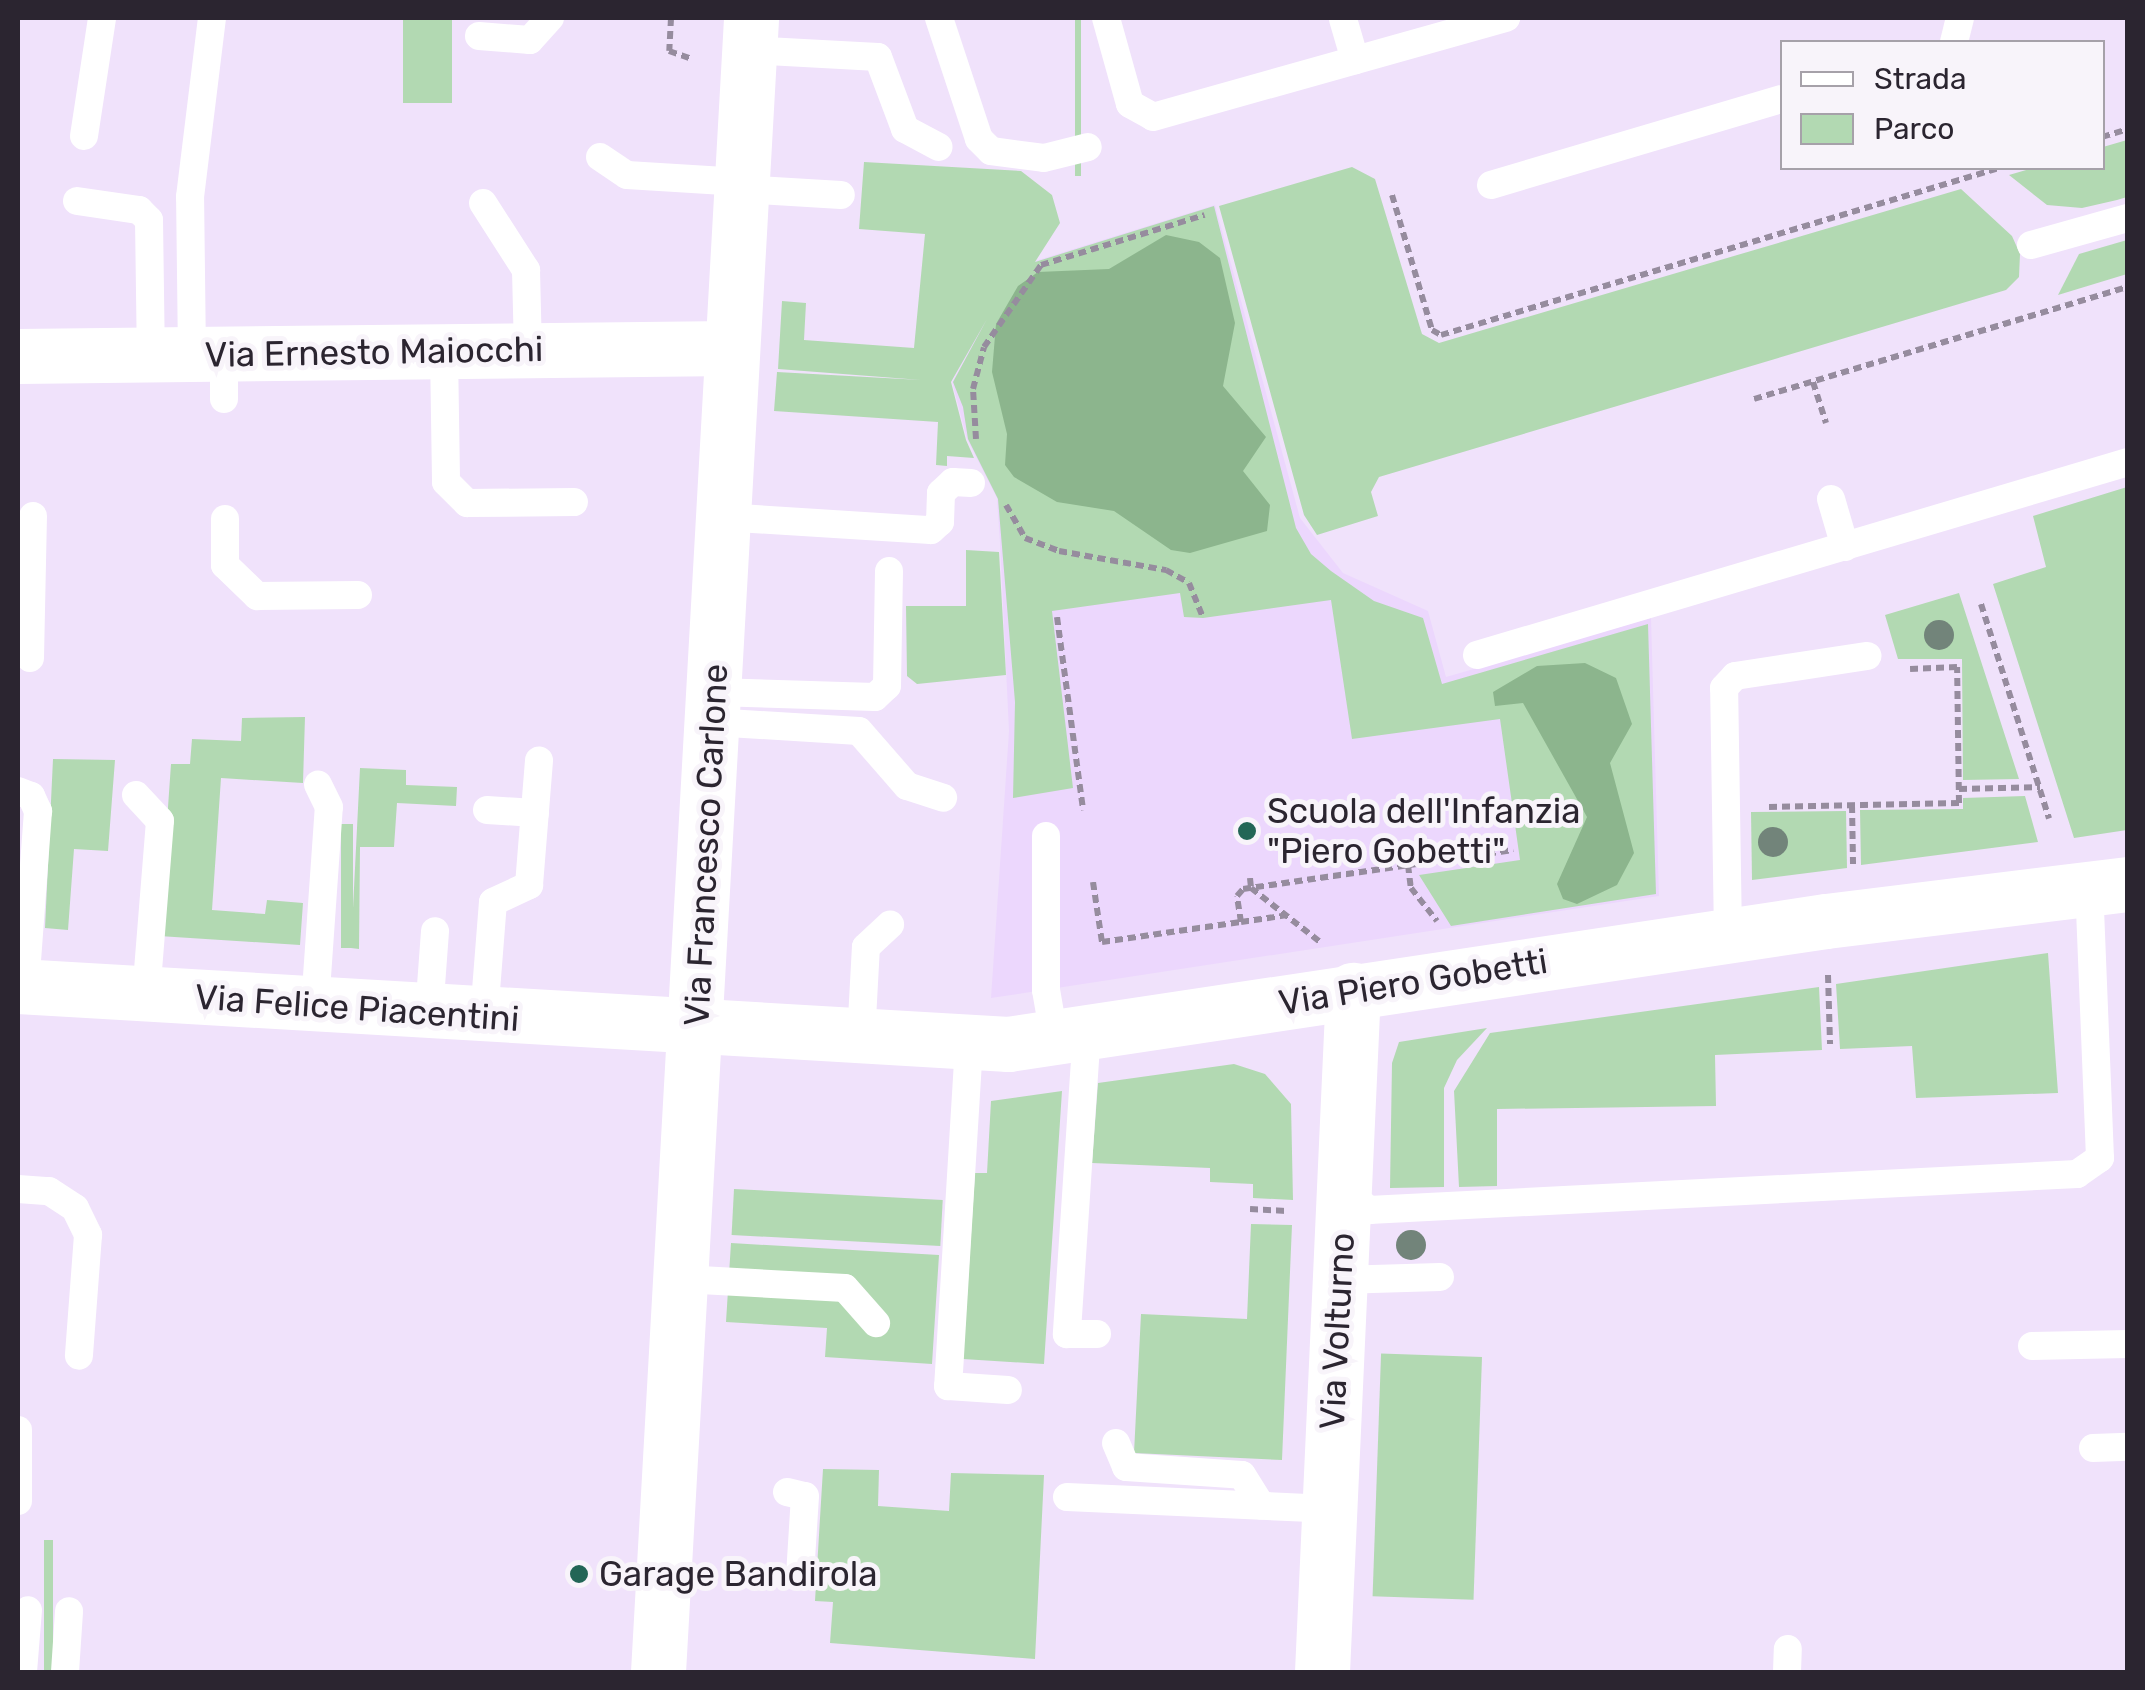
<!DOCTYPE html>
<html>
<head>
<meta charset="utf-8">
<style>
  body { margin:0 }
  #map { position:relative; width:2145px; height:1690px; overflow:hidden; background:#f0e2fb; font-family:Rubik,sans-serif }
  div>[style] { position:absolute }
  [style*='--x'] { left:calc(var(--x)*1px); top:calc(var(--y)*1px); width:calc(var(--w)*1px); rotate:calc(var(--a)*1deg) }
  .built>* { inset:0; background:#ecd7fd }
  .green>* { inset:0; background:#b2d9b2; transform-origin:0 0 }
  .forest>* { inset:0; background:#8cb58d }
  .path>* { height:6px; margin-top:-3px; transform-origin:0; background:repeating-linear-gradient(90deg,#968c9e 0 8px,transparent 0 13px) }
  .lane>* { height:28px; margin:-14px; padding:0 14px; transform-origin:14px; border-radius:14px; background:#fff }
  .street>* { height:55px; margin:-27.5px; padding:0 27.5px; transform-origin:27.5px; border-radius:27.5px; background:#fff }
  .trees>* { width:30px; height:30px; margin:-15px; border-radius:50%; background:#72847a }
  .dots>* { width:28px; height:28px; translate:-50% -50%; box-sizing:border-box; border:5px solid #f8f4fa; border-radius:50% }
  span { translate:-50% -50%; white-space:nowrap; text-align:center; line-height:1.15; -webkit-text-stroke:10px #f8f4fa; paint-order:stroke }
  .street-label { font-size:35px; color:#2b2530 }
  .poi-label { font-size:35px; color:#2b2530 }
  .left { translate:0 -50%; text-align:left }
  .frame { position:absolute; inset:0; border:20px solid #2b2530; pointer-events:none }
  .legend { position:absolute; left:1780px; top:40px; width:325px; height:130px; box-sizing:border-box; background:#f8f4fa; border:2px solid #a6a1a9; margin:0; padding:12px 18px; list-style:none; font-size:30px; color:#2b2530 }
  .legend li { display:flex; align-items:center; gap:20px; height:50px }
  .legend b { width:50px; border:2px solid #a6a1a9 }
</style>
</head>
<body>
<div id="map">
  <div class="built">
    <i style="clip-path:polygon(1215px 205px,1300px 518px,1343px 573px,1428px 611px,1446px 677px,1651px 618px,1659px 896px,991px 998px,1009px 731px,1000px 543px,997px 498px,967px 439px,952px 382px,984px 323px,1035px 261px)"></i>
  </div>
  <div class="green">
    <i style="left:403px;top:18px;width:49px;height:85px"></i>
    <i style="left:1075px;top:18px;width:6px;height:158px"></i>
    <i style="clip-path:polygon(2127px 140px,2127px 197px,2117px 200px,2082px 208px,2047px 205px,2009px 175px,2033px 168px,2102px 168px,2103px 147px)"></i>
    <i style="clip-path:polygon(864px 162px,1021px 171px,1052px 195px,1060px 223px,1035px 262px,1214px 206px,1296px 528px,1311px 554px,1331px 571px,1374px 601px,1423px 618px,1442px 684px,1648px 624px,1656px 894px,1451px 926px,1419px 875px,1520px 860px,1500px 719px,1352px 739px,1331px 600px,1203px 618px,1184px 617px,1180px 593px,1052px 611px,1073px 788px,1013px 798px,1015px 702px,998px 499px,968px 439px,963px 407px,953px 382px,987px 319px,951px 382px,966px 440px,974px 458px,947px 456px,947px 466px,936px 465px,938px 422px,774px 411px,777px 372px,921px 380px,778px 369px,782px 301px,806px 303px,804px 340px,914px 348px,925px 234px,859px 229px)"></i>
    <i style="clip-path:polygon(1352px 167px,1375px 179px,1422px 334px,1439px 343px,1961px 189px,2012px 236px,2020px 254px,2019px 277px,2006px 290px,1379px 477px,1371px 492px,1378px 516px,1317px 535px,1304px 515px,1219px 206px)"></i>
    <i style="clip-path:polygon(2127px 240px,2127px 274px,2058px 295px,2079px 254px)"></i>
    <i style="clip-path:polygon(2127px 487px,2127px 830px,2074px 838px,1993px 584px,2046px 567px,2033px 516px)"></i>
    <i style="clip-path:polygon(966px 550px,999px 552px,1006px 675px,917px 684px,907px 676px,906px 606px,966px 606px)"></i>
    <i style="clip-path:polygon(1959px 593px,2019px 779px,1963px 780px,1962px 659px,1898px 659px,1885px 615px)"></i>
    <i style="clip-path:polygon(305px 717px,303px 783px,221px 778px,212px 910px,265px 914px,267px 900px,303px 903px,300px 945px,159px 936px,171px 764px,190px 764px,192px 739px,241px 741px,242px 718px)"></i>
    <i style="clip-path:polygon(53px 759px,115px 760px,108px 851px,74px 849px,68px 930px,45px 928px)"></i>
    <i style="clip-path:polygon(360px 768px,406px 770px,406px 785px,457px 787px,456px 806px,397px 803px,394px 847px,360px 847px,359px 949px,351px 948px)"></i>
    <i style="clip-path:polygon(2025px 796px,2038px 842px,1861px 865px,1860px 810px,1963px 809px,1963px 798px)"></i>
    <i style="clip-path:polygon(1846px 811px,1847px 868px,1752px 880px,1751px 812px)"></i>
    <i style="left:341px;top:824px;width:12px;height:124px"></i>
    <i style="clip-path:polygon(2048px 953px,2058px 1093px,1916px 1098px,1912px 1046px,1840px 1049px,1836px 984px)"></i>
    <i style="clip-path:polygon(1819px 987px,1822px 1050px,1715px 1055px,1716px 1106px,1497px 1109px,1497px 1186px,1459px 1187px,1454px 1091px,1490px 1033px)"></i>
    <i style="clip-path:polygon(1487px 1028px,1457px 1060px,1444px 1088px,1444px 1187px,1390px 1188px,1392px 1063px,1399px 1042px)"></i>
    <i style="clip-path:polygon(1234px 1064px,1265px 1074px,1291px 1104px,1293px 1200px,1253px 1198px,1253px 1184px,1210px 1182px,1210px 1168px,1092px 1163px,1098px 1083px)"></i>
    <i style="clip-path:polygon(1062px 1091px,1044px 1364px,963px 1359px,975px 1173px,987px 1173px,991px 1101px)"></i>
    <i style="left:734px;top:1189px;width:209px;height:46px;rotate:3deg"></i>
    <i style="clip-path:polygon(1251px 1224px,1292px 1225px,1282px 1460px,1134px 1453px,1141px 1314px,1247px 1319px)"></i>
    <i style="clip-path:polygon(731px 1243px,939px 1255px,932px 1364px,825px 1357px,827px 1328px,726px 1322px)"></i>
    <i style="left:1482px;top:1357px;width:243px;height:101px;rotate:92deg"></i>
    <i style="clip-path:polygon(823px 1469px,879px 1470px,878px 1506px,949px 1511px,951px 1473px,1044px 1475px,1035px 1659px,830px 1643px,833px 1602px,815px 1601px)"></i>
    <i style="left:44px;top:1540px;width:9px;height:132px"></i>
  </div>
  <div class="forest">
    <i style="clip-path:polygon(1166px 235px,1199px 242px,1220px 258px,1235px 323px,1223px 386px,1266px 437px,1243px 471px,1270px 505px,1267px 531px,1190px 553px,1171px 550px,1114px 511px,1057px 502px,1014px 477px,1005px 465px,1007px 434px,992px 372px,996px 324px,1018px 286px,1038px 272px,1109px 269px)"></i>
    <i style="clip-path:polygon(1585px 663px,1616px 678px,1632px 724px,1610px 763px,1634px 853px,1617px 885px,1577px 904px,1563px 899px,1557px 884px,1587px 817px,1523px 703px,1495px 706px,1493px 692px,1537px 666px)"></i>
  </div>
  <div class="path">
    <i style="--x:671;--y:18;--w:33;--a:93"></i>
    <i style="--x:669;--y:51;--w:24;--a:19"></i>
    <i style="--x:2102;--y:137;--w:27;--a:-17"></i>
    <i style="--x:1392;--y:195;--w:141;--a:73.5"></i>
    <i style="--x:1432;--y:330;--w:10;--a:29"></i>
    <i style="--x:1441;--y:335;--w:582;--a:-16.66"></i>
    <i style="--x:1813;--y:382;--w:43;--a:72.4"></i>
    <i style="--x:1754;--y:399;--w:390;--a:-16.7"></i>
    <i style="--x:976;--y:439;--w:50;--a:-93.4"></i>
    <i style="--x:973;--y:389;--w:43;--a:-75.3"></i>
    <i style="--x:984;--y:347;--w:100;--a:-55.2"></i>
    <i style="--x:1041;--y:265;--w:171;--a:-17"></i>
    <i style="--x:1006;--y:505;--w:38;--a:60"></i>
    <i style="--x:1025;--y:538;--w:36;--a:21"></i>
    <i style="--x:1059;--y:551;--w:109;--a:10.1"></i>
    <i style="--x:1166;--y:570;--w:26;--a:29"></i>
    <i style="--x:1189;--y:583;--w:38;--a:68"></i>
    <i style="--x:1981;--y:604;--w:225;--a:72.4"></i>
    <i style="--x:1057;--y:617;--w:195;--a:82.3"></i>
    <i style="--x:1959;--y:789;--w:81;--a:-1.4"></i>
    <i style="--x:1852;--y:805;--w:59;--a:89"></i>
    <i style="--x:1769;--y:807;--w:190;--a:-1.2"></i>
    <i style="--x:1959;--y:803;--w:136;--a:-90.8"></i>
    <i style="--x:1957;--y:667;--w:47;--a:177.6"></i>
    <i style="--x:1408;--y:865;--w:23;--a:83"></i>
    <i style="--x:1411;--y:888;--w:42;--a:51.8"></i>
    <i style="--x:1250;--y:878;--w:10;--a:84"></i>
    <i style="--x:1251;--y:888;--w:88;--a:38"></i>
    <i style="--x:1093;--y:882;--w:61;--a:81.5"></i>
    <i style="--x:1102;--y:942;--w:140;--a:-8.2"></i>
    <i style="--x:1241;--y:922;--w:26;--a:-99"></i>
    <i style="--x:1237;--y:896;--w:9;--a:-49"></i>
    <i style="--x:1243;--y:889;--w:273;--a:-8.2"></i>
    <i style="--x:1241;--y:922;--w:48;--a:-8.5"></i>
    <i style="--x:1828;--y:975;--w:69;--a:88.3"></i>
    <i style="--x:1250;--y:1209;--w:36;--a:3"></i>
  </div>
  <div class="lane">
    <i style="--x:939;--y:18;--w:127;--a:71.7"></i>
    <i style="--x:979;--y:139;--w:17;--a:45"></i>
    <i style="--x:991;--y:151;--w:53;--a:7.5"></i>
    <i style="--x:1044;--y:158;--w:45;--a:-14"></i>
    <i style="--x:1106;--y:18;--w:89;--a:74.4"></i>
    <i style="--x:1130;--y:104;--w:26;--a:29"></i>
    <i style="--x:1153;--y:117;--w:367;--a:-15.7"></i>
    <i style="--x:1343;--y:19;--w:43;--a:73.7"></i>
    <i style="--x:479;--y:36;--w:51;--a:4.5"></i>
    <i style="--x:530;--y:40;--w:30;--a:-48"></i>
    <i style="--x:1954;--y:42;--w:25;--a:-76"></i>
    <i style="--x:749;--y:50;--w:129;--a:3.1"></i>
    <i style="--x:878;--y:57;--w:77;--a:69.4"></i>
    <i style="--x:905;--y:129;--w:38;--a:28"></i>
    <i style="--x:84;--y:136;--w:119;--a:-81.3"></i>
    <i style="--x:600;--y:157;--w:32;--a:34"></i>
    <i style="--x:627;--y:175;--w:114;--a:3.5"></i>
    <i style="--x:1491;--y:185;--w:303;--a:-16.5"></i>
    <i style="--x:740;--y:189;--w:101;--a:3.4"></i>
    <i style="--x:77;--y:201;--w:63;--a:8.3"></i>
    <i style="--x:139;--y:210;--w:14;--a:45"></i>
    <i style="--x:149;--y:220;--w:135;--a:89.2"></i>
    <i style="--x:483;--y:203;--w:80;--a:57.3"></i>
    <i style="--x:526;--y:270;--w:80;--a:88.6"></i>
    <i style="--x:2031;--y:245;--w:101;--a:-15.6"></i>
    <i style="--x:444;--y:352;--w:130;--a:89.1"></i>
    <i style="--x:446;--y:482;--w:30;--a:45"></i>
    <i style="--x:467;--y:503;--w:107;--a:-0.5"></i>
    <i style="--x:224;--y:354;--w:45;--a:90"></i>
    <i style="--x:192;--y:355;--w:158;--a:-90.7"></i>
    <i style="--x:190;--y:197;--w:180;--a:-83"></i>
    <i style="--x:1831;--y:499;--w:50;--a:73.7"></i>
    <i style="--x:722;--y:517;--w:209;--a:3.6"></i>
    <i style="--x:931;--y:530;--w:12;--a:-42"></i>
    <i style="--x:940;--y:522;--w:29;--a:-88"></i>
    <i style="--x:941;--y:493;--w:16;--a:-43"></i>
    <i style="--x:953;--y:482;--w:18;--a:3"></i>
    <i style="--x:225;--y:519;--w:46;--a:90"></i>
    <i style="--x:225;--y:565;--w:45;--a:44.1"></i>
    <i style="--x:257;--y:596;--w:101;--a:-0.6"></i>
    <i style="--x:1477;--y:655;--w:679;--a:-16.51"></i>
    <i style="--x:30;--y:658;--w:142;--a:-88.8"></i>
    <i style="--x:714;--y:692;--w:161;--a:1.8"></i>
    <i style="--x:875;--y:697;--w:16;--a:-43"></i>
    <i style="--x:887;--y:686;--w:115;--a:-89"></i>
    <i style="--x:712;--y:722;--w:147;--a:3.5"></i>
    <i style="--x:859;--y:731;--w:73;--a:48.9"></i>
    <i style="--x:907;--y:786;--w:38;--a:18"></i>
    <i style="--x:18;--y:791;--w:14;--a:21"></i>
    <i style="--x:31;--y:796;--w:17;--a:65"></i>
    <i style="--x:38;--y:811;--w:175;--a:94.2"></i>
    <i style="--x:136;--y:795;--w:35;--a:47"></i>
    <i style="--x:160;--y:821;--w:174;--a:94.6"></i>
    <i style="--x:487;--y:810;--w:48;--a:3.6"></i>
    <i style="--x:1046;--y:836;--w:154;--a:90"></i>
    <i style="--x:1046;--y:990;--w:47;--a:80.1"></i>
    <i style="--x:1728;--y:935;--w:247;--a:-90.9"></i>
    <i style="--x:1724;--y:688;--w:16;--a:-47"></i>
    <i style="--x:1735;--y:676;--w:134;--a:-8.6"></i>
    <i style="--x:315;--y:1005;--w:198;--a:-86"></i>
    <i style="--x:329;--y:807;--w:25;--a:-116"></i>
    <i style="--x:429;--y:1013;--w:82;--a:-85.8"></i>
    <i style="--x:484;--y:1016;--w:114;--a:-85.5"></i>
    <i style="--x:493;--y:902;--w:40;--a:-25"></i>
    <i style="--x:529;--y:885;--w:125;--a:-85.4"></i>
    <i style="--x:1087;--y:1030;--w:305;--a:93.8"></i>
    <i style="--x:1067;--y:1334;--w:30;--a:0"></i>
    <i style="--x:861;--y:1038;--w:91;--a:-86.9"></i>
    <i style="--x:866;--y:947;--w:33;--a:-43"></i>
    <i style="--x:969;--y:1045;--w:342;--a:93.5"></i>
    <i style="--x:948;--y:1386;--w:60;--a:3.8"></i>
    <i style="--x:18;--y:1189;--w:31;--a:4"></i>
    <i style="--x:49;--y:1191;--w:31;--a:33"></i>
    <i style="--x:75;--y:1208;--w:30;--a:64"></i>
    <i style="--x:88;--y:1235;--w:121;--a:94.3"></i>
    <i style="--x:1346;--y:1199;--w:7;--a:-74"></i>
    <i style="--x:1348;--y:1192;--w:28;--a:41"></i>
    <i style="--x:1369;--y:1210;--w:709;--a:-2.91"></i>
    <i style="--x:2077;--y:1174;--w:28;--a:-35"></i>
    <i style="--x:2100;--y:1158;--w:273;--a:-92.3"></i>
    <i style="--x:682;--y:1279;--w:163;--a:3.2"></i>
    <i style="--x:845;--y:1288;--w:47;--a:48.5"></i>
    <i style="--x:1339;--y:1280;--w:101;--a:-1.7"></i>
    <i style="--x:2032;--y:1346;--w:96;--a:-1.2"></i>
    <i style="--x:18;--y:1430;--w:71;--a:90"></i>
    <i style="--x:1116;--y:1443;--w:26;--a:67"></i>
    <i style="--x:1126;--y:1467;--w:116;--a:3.9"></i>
    <i style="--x:1242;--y:1475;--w:36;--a:58"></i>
    <i style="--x:2093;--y:1448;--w:35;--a:-2"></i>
    <i style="--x:787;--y:1492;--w:18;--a:13"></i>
    <i style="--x:805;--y:1496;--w:79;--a:93.6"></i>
    <i style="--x:1067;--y:1497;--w:262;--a:2.6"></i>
    <i style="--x:23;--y:1672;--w:62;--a:-85.4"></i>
    <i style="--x:65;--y:1672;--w:61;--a:-86.2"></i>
    <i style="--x:1787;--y:1672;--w:23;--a:-88"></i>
  </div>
  <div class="street">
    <i style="--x:18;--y:356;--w:713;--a:-0.64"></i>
    <i style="--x:18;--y:986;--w:992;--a:3.35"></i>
    <i style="--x:1008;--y:1044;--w:827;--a:-8.55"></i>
    <i style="--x:1826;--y:921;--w:304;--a:-7"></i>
    <i style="--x:658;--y:1672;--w:1657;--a:-86.78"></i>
    <i style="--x:1322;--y:1672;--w:683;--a:-87.4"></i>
  </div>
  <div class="trees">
    <i style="left:1939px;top:635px"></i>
    <i style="left:1773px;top:842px"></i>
    <i style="left:1411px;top:1245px"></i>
  </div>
  <div class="dots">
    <i style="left:1247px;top:831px;background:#236656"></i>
    <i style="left:579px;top:1574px;background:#236656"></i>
  </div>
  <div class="street-label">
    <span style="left:374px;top:352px;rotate:-1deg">Via Ernesto Maiocchi</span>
    <span style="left:706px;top:845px;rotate:-87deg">Via Francesco Carlone</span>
    <span style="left:1413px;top:982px;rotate:-9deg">Via Piero Gobetti</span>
    <span style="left:357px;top:1008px;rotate:4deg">Via Felice Piacentini</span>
    <span style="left:1337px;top:1331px;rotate:-87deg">Via Volturno</span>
  </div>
  <div class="poi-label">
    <span class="left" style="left:1267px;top:831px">Scuola dell'Infanzia<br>"Piero Gobetti"</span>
    <span class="left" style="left:599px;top:1574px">Garage Bandirola</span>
  </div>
  <div class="frame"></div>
  <ul class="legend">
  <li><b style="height:12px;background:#fff"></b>Strada</li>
  <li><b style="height:28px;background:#b2d9b2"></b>Parco</li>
  </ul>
</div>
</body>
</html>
